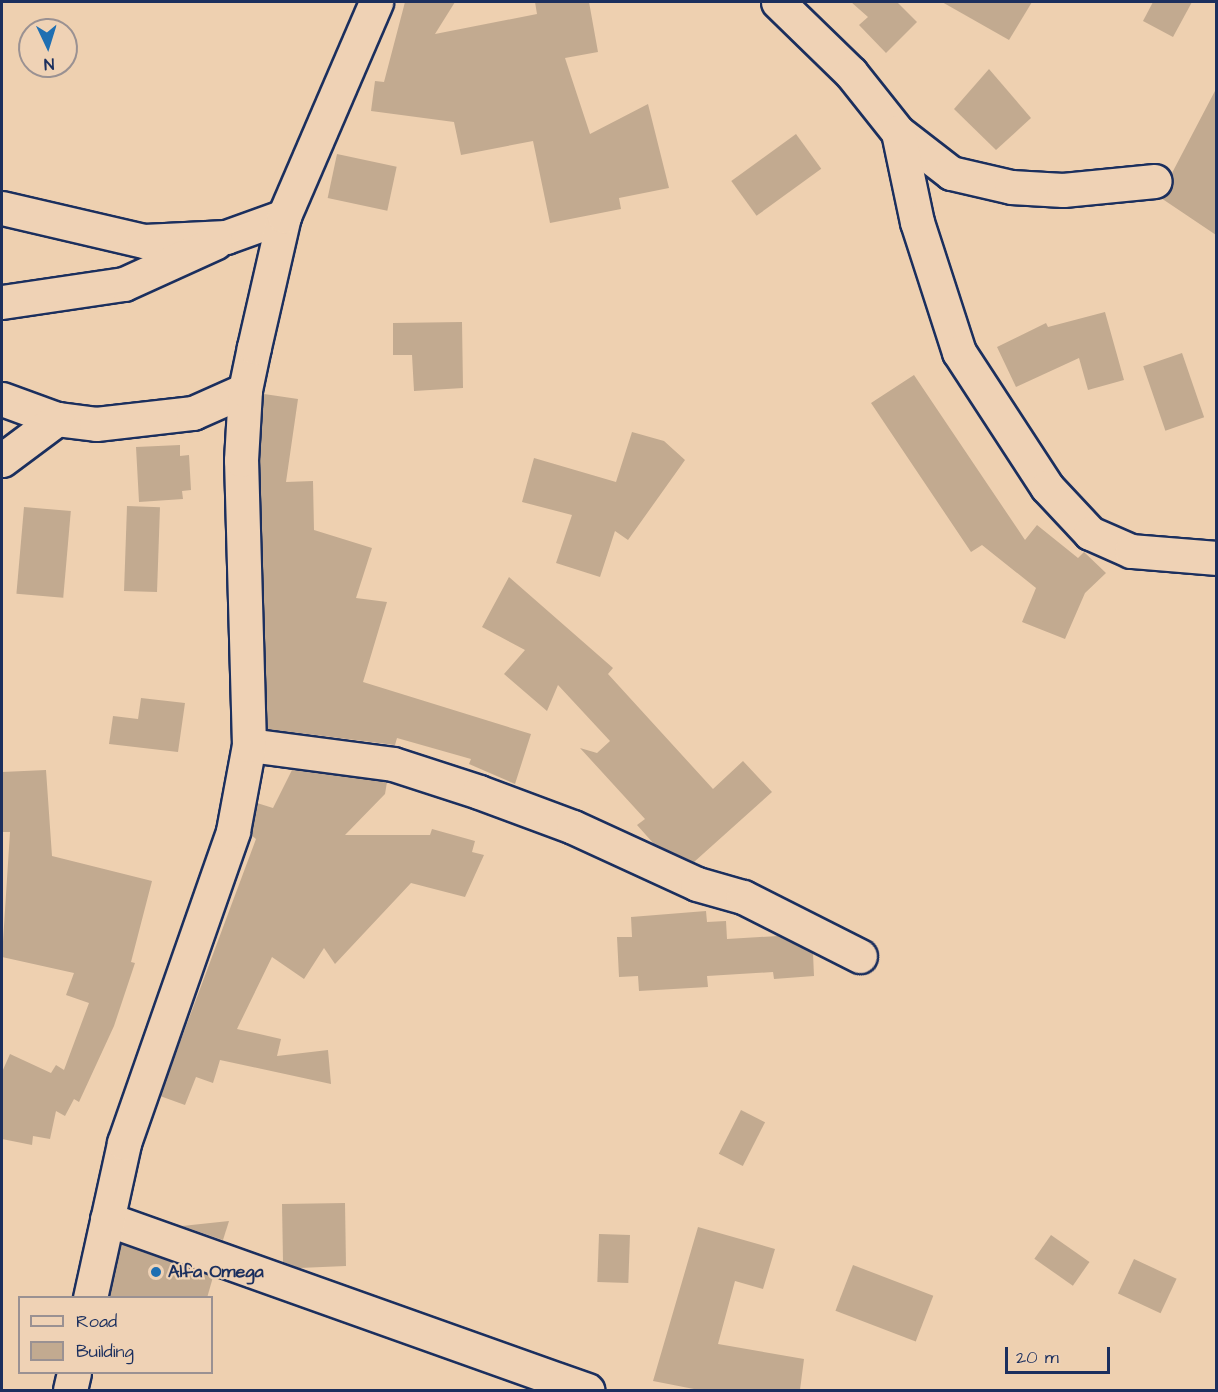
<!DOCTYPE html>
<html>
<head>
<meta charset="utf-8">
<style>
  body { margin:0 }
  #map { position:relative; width:1218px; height:1392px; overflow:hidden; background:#eed0b0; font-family:"Architects Daughter",sans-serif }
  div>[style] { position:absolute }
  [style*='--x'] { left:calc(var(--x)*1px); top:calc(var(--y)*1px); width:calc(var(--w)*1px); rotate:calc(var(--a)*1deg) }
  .building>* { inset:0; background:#c2aa90; transform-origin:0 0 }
  .roads { filter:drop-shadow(2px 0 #1b2f5e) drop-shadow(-2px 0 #1b2f5e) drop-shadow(0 2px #1b2f5e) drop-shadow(0 -2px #1b2f5e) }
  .minor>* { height:33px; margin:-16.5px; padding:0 16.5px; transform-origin:16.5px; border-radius:16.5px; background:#efd2b5 }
  .dots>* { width:16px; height:16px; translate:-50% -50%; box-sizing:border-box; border:3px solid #efd2b5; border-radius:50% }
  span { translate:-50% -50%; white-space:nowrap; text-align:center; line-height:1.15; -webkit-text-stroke:4.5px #efd2b5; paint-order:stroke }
  .poi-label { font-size:18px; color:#1b2f5e; font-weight:700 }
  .left { translate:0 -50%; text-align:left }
  .frame { position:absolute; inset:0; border:3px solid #1b2f5e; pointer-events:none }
  .legend { position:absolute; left:18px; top:1296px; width:195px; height:78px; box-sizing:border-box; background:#efd2b5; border:2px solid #9a9192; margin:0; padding:8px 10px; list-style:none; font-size:18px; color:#1b2f5e }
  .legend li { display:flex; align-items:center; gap:12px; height:30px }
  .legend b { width:30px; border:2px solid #9a9192 }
  .north { position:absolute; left:18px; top:18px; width:60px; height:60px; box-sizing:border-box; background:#efd2b5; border:2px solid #9a9192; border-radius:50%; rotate:176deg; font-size:16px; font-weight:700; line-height:24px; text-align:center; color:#1b2f5e }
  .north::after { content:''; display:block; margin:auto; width:21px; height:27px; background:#1f6fb2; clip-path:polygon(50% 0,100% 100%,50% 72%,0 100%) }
  .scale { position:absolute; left:1005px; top:1347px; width:105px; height:27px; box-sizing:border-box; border:3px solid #1b2f5e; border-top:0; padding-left:8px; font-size:18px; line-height:21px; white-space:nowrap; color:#1b2f5e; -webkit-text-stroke:4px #efd2b5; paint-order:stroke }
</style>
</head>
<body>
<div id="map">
  <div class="building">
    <i style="clip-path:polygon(405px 2px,455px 2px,435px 34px,537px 14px,535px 2px,589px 2px,598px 52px,565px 58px,590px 134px,648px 104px,669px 188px,619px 198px,621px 209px,550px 223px,533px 141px,461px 155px,454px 122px,371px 111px,375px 81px,384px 82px)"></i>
    <i style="clip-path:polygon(851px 2px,897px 2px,917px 22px,886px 53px,859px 25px,868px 17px)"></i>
    <i style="clip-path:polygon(942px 2px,1032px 2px,1009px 40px)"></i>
    <i style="clip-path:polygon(1153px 2px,1192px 2px,1173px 37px,1143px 21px)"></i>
    <i style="clip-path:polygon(989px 69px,1031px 118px,996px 150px,954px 109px)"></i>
    <i style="clip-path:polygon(1216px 89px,1216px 235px,1161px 198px,1172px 189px,1172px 173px)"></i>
    <i style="left:796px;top:134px;width:43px;height:80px;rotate:54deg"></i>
    <i style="left:337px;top:154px;width:61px;height:45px;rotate:12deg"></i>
    <i style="clip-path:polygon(1105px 312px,1124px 380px,1088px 390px,1079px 358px,1016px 387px,997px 347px,1046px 323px,1048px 327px)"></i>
    <i style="clip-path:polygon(462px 322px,463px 388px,414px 391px,412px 355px,393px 355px,393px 323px)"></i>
    <i style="left:1182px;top:353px;width:68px;height:41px;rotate:71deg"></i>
    <i style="clip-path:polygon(914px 375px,1025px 540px,1037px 525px,1078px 558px,1084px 552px,1106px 573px,1085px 593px,1065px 639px,1022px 622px,1036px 588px,982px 545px,971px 552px,871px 403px)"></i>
    <i style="clip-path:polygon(264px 394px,298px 399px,286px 482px,313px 481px,314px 530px,372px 548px,356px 598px,387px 602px,363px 682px,531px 734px,515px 784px,469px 764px,471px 759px,397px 738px,395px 745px,267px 729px,260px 460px)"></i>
    <i style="clip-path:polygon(632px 432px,664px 441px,685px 460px,628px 540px,615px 531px,600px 577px,556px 563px,572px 515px,522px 502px,534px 458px,616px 482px)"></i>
    <i style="clip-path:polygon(180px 445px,180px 456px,189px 455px,191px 490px,182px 491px,183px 499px,139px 502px,136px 447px)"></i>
    <i style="left:127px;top:506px;width:33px;height:85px;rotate:2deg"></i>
    <i style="left:24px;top:507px;width:47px;height:87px;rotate:5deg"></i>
    <i style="clip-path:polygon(509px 577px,613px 668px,608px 674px,713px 789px,743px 761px,772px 792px,694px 862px,654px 844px,637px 825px,645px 819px,580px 748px,597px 753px,610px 741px,558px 685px,547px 711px,504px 674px,525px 650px,482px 627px)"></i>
    <i style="clip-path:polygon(141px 698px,185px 703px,178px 752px,109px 744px,113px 716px,138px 719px)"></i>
    <i style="clip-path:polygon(46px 770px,52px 856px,152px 881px,131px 962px,135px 963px,114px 1026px,79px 1102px,74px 1099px,65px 1116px,56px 1111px,50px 1139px,33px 1136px,32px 1145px,2px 1139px,2px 1072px,10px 1054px,51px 1073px,56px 1065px,64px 1070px,89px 1003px,66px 995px,74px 973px,2px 957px,10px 832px,2px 832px,2px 772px)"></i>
    <i style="clip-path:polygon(292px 770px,387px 782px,385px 794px,345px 835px,430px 835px,432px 829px,475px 841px,472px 852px,484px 855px,465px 897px,411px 883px,335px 964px,324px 948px,304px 979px,272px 957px,237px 1029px,281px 1039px,277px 1056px,328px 1050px,331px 1084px,220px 1060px,213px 1083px,196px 1077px,185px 1105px,160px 1096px,256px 839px,251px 835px,257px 803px,273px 808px)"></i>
    <i style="clip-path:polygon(706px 911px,707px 922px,726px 921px,727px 939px,778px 936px,813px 953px,814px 976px,774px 979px,773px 972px,707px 976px,708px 987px,639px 991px,638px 976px,619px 977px,617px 937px,632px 937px,631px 917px)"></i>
    <i style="left:741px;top:1110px;width:27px;height:49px;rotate:27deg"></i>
    <i style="clip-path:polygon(345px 1203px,346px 1266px,299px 1268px,283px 1262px,282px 1204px)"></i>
    <i style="clip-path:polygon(229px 1221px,223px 1240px,182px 1226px)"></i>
    <i style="clip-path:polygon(698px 1227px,775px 1249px,763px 1289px,735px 1281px,718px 1344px,804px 1359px,800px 1390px,699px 1390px,653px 1381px)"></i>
    <i style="left:599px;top:1234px;width:31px;height:48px;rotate:2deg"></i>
    <i style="left:1051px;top:1235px;width:47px;height:29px;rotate:35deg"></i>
    <i style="clip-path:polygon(121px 1244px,213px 1277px,207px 1298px,109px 1298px)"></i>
    <i style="left:1134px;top:1259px;width:47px;height:38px;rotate:25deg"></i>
    <i style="left:853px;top:1265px;width:86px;height:49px;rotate:21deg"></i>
  </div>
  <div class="roads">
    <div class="minor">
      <i style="--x:778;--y:2;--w:102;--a:44.2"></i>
      <i style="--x:851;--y:73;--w:75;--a:51.5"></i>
      <i style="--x:898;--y:132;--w:67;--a:37.7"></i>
      <i style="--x:951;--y:173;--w:62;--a:13.1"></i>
      <i style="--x:1011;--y:187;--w:52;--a:3.3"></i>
      <i style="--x:1063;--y:190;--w:92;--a:-5.6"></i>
      <i style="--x:898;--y:132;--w:92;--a:78.1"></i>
      <i style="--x:917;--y:222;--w:137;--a:72.1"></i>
      <i style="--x:959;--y:352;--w:161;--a:56.9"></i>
      <i style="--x:1047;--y:487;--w:63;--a:46.9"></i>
      <i style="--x:1090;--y:533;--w:45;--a:23.7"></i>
      <i style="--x:1131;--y:551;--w:85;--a:4.7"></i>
      <i style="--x:2;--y:208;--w:146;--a:13.1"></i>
      <i style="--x:144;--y:241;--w:82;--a:-2.8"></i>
      <i style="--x:226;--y:237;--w:62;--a:-19.9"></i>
      <i style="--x:2;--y:302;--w:123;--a:-8.4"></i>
      <i style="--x:124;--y:284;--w:101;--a:-24.5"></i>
      <i style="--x:2;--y:399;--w:59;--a:20"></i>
      <i style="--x:57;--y:419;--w:39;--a:7"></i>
      <i style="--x:96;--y:424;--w:98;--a:-6.5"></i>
      <i style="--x:193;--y:413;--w:57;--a:-23.9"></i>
      <i style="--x:2;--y:460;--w:69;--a:-36.7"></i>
      <i style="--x:249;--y:745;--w:145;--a:7.5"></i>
      <i style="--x:393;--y:764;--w:90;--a:18"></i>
      <i style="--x:479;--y:792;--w:100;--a:20.4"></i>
      <i style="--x:573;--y:827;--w:136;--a:24.7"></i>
      <i style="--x:697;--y:884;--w:48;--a:15.8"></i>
      <i style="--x:743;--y:897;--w:131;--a:26.8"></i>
      <i style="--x:107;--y:1219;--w:510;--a:19.61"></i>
      <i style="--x:90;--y:1298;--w:159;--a:-77.6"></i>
      <i style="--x:124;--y:1143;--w:330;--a:-70.7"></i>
      <i style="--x:233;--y:831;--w:87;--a:-79.5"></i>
      <i style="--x:249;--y:745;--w:285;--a:-91.6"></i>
      <i style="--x:241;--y:460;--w:70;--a:-86.7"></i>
      <i style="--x:245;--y:390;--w:44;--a:-78.2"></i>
      <i style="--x:254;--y:347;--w:134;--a:-77.1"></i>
      <i style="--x:284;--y:216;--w:233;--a:-66.7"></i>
      <i style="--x:70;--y:1390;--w:18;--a:-77"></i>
    </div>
  </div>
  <div class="dots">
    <i style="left:156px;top:1272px;background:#1f6fb2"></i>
  </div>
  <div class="poi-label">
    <span class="left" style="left:168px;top:1272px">Alfa Omega</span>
  </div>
  <div class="frame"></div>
  <ul class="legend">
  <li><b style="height:8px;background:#efd2b5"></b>Road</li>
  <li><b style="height:16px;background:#c2aa90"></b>Building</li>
  </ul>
  <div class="north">N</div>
  <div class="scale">20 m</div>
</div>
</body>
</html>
